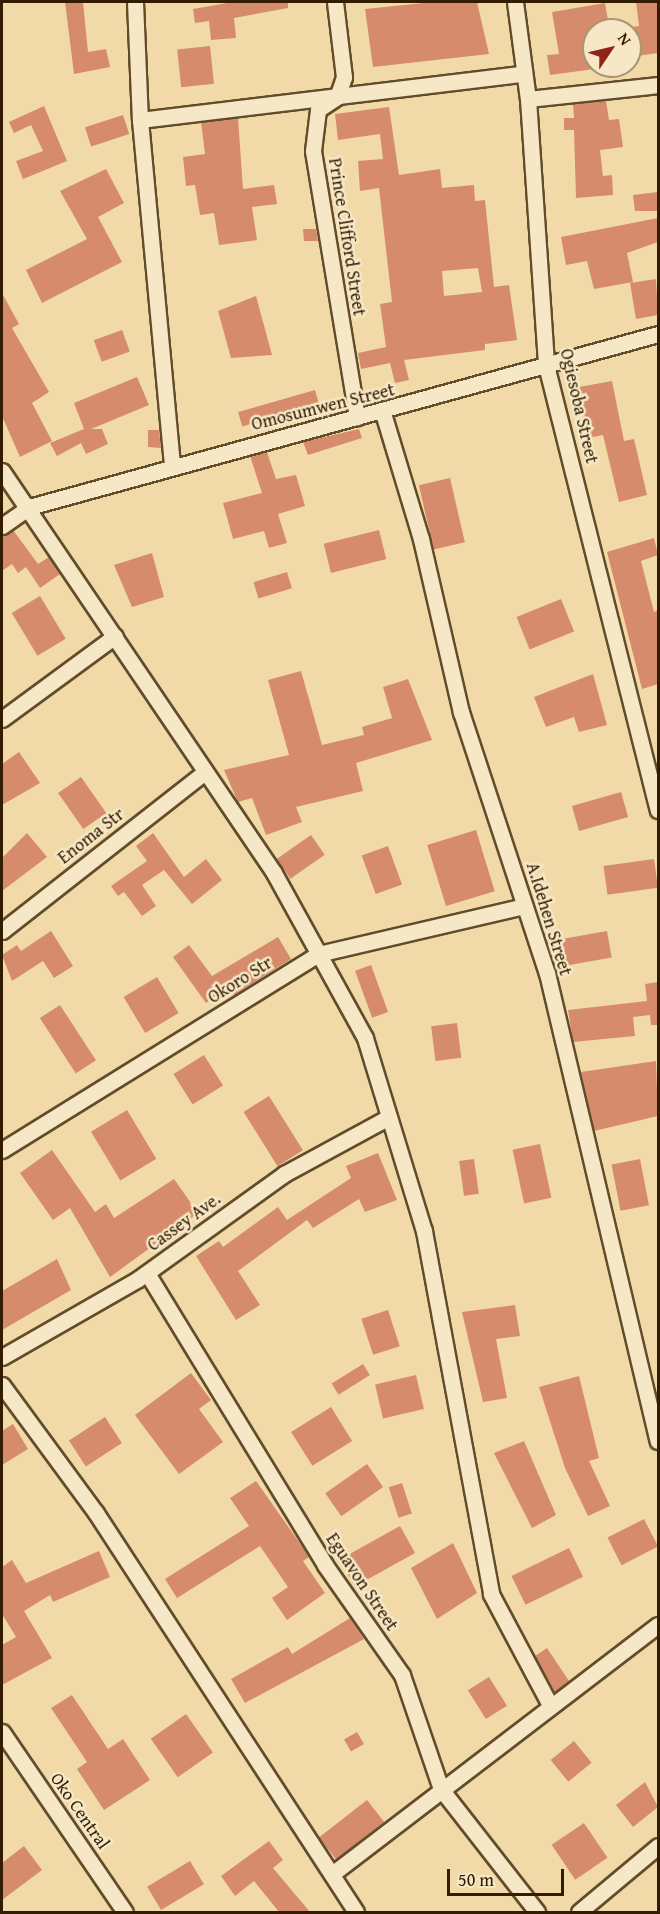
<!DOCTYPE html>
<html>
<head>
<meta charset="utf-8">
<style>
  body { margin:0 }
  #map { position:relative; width:660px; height:1914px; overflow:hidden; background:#f1daa8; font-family:"Gentium Book Plus",serif }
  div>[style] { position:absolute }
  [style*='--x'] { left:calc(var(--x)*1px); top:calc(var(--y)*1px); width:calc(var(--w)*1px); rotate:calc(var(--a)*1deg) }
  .building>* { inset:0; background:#d68c6c; transform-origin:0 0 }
  .roads { filter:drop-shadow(2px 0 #624c2a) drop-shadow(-2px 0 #624c2a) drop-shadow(0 2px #624c2a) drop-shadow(0 -2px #624c2a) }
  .street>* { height:15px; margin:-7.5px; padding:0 7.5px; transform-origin:7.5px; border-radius:7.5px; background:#f6e7c6 }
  span { translate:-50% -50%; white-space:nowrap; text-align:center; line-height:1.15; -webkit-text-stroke:5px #f6e7c6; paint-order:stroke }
  .street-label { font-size:18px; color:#321d00 }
  .frame { position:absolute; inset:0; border:3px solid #321d00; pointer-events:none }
  .north { position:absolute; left:582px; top:18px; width:60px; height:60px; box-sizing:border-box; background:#f6e7c6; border:2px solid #a89677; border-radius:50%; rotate:55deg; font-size:16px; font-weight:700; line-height:24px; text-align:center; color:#321d00 }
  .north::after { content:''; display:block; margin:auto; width:21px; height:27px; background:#8f2418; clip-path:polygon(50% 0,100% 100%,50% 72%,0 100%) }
  .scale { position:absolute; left:447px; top:1869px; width:117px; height:27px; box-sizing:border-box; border:3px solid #321d00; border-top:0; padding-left:8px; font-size:18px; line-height:21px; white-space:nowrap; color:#321d00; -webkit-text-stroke:4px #f6e7c6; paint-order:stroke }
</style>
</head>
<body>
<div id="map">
  <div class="building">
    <i style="clip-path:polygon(65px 2px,83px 2px,88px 52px,106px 49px,110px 67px,74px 74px)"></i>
    <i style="clip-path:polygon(233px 2px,288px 2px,288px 8px,234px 18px,236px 38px,211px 40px,209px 21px,195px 23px,193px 9px)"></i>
    <i style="clip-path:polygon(434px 2px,477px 2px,489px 54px,373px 67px,365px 9px)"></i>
    <i style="clip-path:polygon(636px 2px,658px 2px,658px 53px,630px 57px,630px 27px,639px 26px)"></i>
    <i style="clip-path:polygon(605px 3px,609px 26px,591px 29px,594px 69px,550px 75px,547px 55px,559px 54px,552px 12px)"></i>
    <i style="left:210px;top:46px;width:38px;height:33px;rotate:84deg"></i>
    <i style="clip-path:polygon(606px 101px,609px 120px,619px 119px,623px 147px,600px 150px,603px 176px,612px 175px,613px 195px,576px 198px,574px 130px,564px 130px,564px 118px,574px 118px,573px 104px)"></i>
    <i style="clip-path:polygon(44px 106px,67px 161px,23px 179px,16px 161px,43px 151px,31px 125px,14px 133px,9px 122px)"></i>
    <i style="clip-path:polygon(evenodd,389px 107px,399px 175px,440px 169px,442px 188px,474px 185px,475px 201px,485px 200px,494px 287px,509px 285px,517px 340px,485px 344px,485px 350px,404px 360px,409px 380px,395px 383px,390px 363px,361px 369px,358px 353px,386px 347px,380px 304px,392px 302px,379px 188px,360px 191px,358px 161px,383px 159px,380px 134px,338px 140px,335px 114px,389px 107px,478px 268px,482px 292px,444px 296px,442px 271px,478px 268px)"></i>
    <i style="left:123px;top:115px;width:20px;height:40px;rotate:72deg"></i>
    <i style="clip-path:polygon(238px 118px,243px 189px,274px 185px,277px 204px,252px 207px,257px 240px,219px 245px,214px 213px,200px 215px,195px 185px,186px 186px,183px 157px,205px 154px,201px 122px)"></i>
    <i style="clip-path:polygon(106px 169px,124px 203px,98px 217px,122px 262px,42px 303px,26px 270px,87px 239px,60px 191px)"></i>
    <i style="clip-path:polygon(658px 192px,658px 211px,635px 211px,633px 195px)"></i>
    <i style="clip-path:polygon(658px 218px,658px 242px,627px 253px,633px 282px,594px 289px,587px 261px,566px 265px,561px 237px)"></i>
    <i style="clip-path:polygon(303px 229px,316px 229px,318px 241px,304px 241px)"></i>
    <i style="clip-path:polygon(656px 279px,658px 315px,636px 319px,630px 283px)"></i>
    <i style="clip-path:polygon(2px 293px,19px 324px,12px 328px,49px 392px,32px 403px,52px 441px,20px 457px,2px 416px)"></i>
    <i style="clip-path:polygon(256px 296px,272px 355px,231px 358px,218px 311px)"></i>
    <i style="left:122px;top:330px;width:23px;height:30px;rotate:70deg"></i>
    <i style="clip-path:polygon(137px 377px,149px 405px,91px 429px,102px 429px,108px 444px,86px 454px,81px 443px,57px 456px,50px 443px,84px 429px,74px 403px)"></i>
    <i style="clip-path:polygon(612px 381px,624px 441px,634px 439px,647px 495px,619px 502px,603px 435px,589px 438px,579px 387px)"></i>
    <i style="left:315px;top:390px;width:15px;height:80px;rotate:74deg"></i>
    <i style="clip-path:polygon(359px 429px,362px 438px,308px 455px,303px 442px)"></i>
    <i style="clip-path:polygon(148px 430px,159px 430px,161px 448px,148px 447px)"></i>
    <i style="clip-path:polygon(267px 452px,276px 479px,296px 475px,305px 506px,278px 514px,287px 543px,269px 548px,264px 531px,233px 539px,223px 503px,262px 493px,250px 456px)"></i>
    <i style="left:450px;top:478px;width:66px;height:32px;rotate:77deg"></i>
    <i style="clip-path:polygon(13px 530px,38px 564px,49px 557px,60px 574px,40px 588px,26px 567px,18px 573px,12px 564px,2px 571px,2px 536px)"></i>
    <i style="left:379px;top:530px;width:30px;height:57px;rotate:76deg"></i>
    <i style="clip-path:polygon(654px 538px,658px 555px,641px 561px,654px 612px,658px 610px,658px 684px,642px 689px,607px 552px)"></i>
    <i style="clip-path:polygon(152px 553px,164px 597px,132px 607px,114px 565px)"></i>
    <i style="left:287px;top:572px;width:17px;height:35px;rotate:73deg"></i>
    <i style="left:40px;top:596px;width:50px;height:33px;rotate:59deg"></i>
    <i style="left:561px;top:599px;width:35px;height:48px;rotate:68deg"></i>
    <i style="clip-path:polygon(301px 671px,322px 745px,364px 735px,362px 727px,392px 718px,383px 687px,408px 679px,432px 740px,356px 763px,363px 791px,296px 807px,302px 822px,266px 835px,252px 798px,238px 802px,224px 770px,289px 755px,268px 680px)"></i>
    <i style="clip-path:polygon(593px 674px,607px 725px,579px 732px,574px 717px,546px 727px,534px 697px)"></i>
    <i style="clip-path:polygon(19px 752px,40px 783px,2px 805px,2px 764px)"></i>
    <i style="left:81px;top:777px;width:44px;height:28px;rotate:55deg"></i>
    <i style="left:621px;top:792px;width:26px;height:51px;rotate:74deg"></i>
    <i style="left:476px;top:830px;width:64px;height:51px;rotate:73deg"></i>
    <i style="clip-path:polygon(27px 833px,47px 857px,2px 891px,2px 858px)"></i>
    <i style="clip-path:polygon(153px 833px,184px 877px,206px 859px,222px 880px,192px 904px,164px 870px,142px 885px,156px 906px,142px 916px,124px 892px,118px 896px,111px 886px,147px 861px,136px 846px)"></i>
    <i style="left:311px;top:835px;width:24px;height:42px;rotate:55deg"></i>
    <i style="left:388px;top:846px;width:41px;height:28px;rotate:70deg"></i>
    <i style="left:654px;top:859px;width:29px;height:51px;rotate:82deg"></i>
    <i style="clip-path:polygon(51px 931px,73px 966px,54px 978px,43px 961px,12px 981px,2px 955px,17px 945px,21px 951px)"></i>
    <i style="left:607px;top:931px;width:27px;height:47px;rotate:80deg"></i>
    <i style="clip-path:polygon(278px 937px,291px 959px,234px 995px,229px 986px,206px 1003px,173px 957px,189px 945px,212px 976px)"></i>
    <i style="left:371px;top:965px;width:50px;height:17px;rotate:70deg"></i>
    <i style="left:157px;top:977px;width:42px;height:39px;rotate:59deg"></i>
    <i style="clip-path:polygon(658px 982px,658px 1025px,651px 1025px,650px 1015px,633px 1017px,635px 1036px,573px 1042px,568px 1010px,647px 1001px,645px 984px)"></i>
    <i style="left:60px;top:1005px;width:66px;height:24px;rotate:57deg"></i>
    <i style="left:457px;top:1023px;width:35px;height:26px;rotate:83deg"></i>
    <i style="left:204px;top:1055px;width:36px;height:36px;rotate:58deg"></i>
    <i style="clip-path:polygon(656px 1061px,658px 1116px,594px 1131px,581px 1072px)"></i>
    <i style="left:269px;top:1096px;width:64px;height:30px;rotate:58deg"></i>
    <i style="left:127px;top:1110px;width:57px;height:42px;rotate:59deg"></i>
    <i style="left:540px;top:1144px;width:55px;height:28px;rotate:78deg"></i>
    <i style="clip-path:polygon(52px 1150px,95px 1212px,106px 1204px,114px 1218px,174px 1179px,198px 1213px,110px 1277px,70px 1208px,53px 1220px,20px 1173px)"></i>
    <i style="clip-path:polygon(378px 1153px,397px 1200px,365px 1212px,359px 1199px,313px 1228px,307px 1220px,238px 1271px,260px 1305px,236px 1320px,196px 1256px,219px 1241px,223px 1247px,278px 1207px,287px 1220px,351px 1178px,346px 1166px)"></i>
    <i style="left:474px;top:1159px;width:35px;height:15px;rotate:82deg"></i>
    <i style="left:640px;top:1159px;width:47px;height:29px;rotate:79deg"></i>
    <i style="clip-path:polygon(57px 1259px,71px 1290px,2px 1330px,2px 1291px)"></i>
    <i style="clip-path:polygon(515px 1305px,520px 1336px,496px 1339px,507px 1398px,483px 1402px,462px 1312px)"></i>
    <i style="left:388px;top:1310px;width:38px;height:28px;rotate:72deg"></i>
    <i style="left:363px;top:1364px;width:13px;height:37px;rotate:58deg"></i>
    <i style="clip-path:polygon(191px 1373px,211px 1400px,199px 1409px,223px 1442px,179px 1474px,135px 1415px)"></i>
    <i style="left:416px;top:1375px;width:35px;height:42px;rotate:77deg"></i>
    <i style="clip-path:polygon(579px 1376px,599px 1458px,589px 1461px,610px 1506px,588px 1516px,565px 1468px,539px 1387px)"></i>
    <i style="left:331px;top:1407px;width:40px;height:47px;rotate:58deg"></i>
    <i style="left:105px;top:1417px;width:31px;height:43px;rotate:57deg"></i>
    <i style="clip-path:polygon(13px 1424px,28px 1449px,2px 1465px,2px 1431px)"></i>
    <i style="clip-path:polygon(524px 1441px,556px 1515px,532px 1528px,494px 1453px)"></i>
    <i style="left:367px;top:1464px;width:28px;height:51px;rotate:55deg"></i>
    <i style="clip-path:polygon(256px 1481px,304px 1549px,309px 1557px,303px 1561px,325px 1593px,287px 1620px,272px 1598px,288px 1587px,260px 1546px,177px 1598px,165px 1579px,249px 1526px,230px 1498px)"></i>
    <i style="left:402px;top:1483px;width:32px;height:14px;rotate:72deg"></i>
    <i style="left:644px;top:1519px;width:31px;height:41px;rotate:63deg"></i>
    <i style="left:400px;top:1526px;width:31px;height:69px;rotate:61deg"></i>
    <i style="clip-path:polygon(453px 1543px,477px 1593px,437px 1619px,411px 1568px)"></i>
    <i style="left:569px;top:1548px;width:32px;height:64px;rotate:64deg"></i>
    <i style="clip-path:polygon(99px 1551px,110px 1577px,53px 1602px,50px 1595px,24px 1611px,52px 1658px,2px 1685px,2px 1645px,16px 1637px,2px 1614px,2px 1567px,12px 1560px,26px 1583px)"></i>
    <i style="clip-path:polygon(350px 1618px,364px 1639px,245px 1703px,231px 1679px,288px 1647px,292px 1654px)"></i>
    <i style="clip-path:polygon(547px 1648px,569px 1681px,555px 1692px,535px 1656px)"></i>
    <i style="left:489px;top:1677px;width:34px;height:25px;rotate:58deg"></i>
    <i style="clip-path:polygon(72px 1695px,108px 1749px,123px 1739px,150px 1780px,104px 1810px,77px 1769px,87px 1762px,51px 1708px)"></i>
    <i style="left:186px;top:1714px;width:47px;height:43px;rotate:55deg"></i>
    <i style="left:357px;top:1732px;width:14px;height:15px;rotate:60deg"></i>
    <i style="left:574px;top:1741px;width:28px;height:30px;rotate:51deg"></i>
    <i style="clip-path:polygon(645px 1782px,658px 1807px,633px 1827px,616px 1805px)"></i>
    <i style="left:367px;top:1800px;width:28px;height:61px;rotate:52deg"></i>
    <i style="left:584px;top:1823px;width:42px;height:39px;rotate:56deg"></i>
    <i style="clip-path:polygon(269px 1841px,283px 1860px,273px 1868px,310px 1912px,279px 1912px,254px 1881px,235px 1896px,221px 1876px)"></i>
    <i style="clip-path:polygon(24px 1846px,42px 1870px,2px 1900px,2px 1863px)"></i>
    <i style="left:190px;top:1861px;width:27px;height:50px;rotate:59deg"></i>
  </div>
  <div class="roads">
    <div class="street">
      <i style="--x:135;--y:2;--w:118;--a:87.6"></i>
      <i style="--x:140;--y:120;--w:346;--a:84.7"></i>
      <i style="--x:335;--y:2;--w:76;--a:83.2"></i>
      <i style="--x:344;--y:77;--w:21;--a:109"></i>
      <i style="--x:337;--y:97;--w:23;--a:146"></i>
      <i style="--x:318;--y:110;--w:41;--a:97"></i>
      <i style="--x:313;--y:151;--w:270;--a:80.6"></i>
      <i style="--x:515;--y:2;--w:98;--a:82.4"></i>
      <i style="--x:528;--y:99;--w:267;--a:86.1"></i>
      <i style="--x:546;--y:365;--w:459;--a:75.9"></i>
      <i style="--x:528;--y:99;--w:131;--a:-6.1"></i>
      <i style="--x:140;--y:120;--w:383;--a:-6.9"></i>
      <i style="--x:383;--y:413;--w:132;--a:73.2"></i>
      <i style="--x:421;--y:539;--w:178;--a:77"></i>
      <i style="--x:461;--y:712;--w:275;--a:71.8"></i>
      <i style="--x:547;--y:973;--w:481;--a:76.7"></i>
      <i style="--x:2;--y:471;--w:485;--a:55.9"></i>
      <i style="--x:274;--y:873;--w:188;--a:61.1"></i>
      <i style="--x:365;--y:1038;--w:202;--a:73"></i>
      <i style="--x:424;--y:1231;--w:369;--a:79.5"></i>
      <i style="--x:491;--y:1594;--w:126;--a:62"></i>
      <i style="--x:2;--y:526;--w:33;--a:-35"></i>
      <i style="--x:29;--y:507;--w:652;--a:-15.38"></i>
      <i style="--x:2;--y:719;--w:140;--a:-36.3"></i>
      <i style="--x:2;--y:931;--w:258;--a:-38.1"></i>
      <i style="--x:2;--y:1150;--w:372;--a:-31.8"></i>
      <i style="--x:318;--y:954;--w:212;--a:-13.1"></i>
      <i style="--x:147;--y:1273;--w:342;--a:58.6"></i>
      <i style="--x:325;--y:1565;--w:134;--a:55"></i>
      <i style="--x:402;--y:1675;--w:120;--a:71.1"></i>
      <i style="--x:441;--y:1789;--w:156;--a:52"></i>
      <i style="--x:2;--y:1357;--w:157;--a:-29.8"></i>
      <i style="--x:138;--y:1279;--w:180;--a:-35.7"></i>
      <i style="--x:284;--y:1174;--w:119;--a:-28.5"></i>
      <i style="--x:2;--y:1385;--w:159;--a:53.7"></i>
      <i style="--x:96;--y:1513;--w:476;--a:56.9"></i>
      <i style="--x:2;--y:1732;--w:218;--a:55.7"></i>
      <i style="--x:332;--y:1874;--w:410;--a:-37.4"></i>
      <i style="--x:579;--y:1912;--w:103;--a:-39.9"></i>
    </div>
  </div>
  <div class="street-label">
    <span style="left:347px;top:237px;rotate:81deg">Prince Clifford Street</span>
    <span style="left:579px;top:406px;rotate:77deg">Ogiesoba Street</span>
    <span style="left:323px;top:407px;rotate:-14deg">Omosumwen Street</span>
    <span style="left:91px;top:836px;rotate:-38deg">Enoma Str</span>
    <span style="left:549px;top:919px;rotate:73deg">A.Idehen Street</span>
    <span style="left:240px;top:980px;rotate:-32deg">Okoro Str</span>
    <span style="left:184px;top:1222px;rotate:-36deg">Cassey Ave.</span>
    <span style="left:362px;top:1582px;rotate:56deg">Eguavon Street</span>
    <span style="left:80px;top:1811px;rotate:55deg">Oko Central</span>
  </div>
  <div class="frame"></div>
  <div class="north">N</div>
  <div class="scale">50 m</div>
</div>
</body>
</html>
